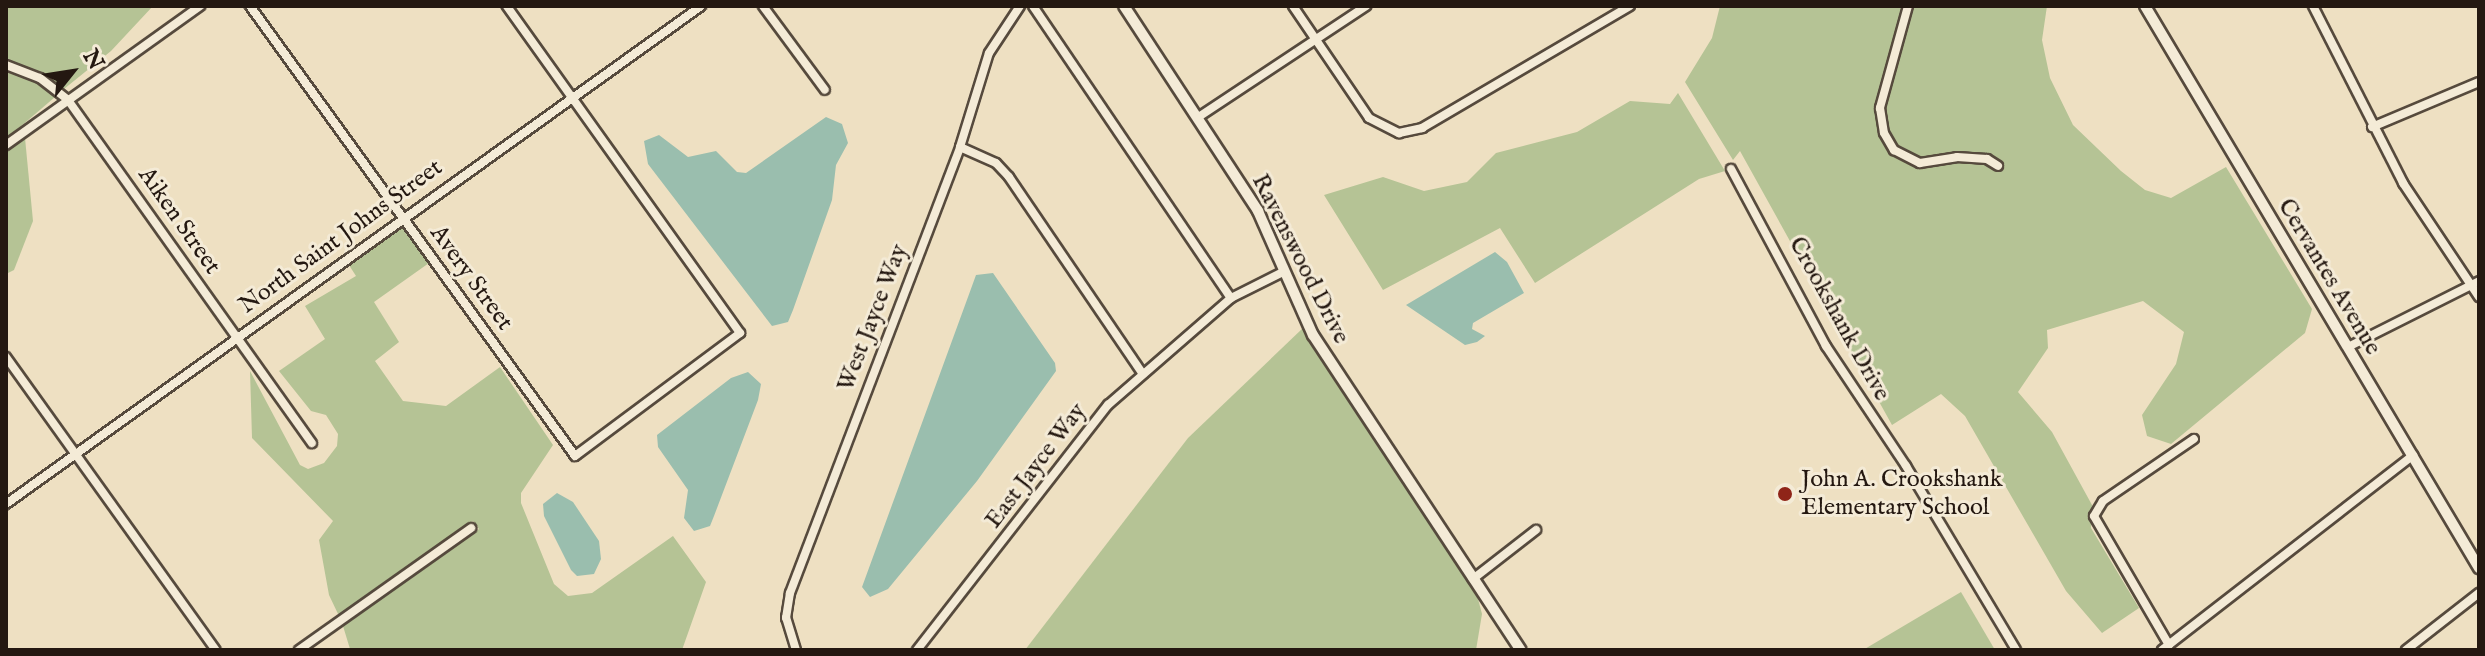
<!DOCTYPE html>
<html>
<head>
<meta charset="utf-8">
<style>
  body { margin:0 }
  #map { position:relative; width:2485px; height:656px; overflow:hidden; background:#eee0c2; font-family:"IM FELL English",serif }
  div>[style] { position:absolute }
  [style*='--x'] { left:calc(var(--x)*1px); top:calc(var(--y)*1px); width:calc(var(--w)*1px); rotate:calc(var(--a)*1deg) }
  .green>* { inset:0; background:#b5c395 }
  .water>* { inset:0; background:#9abeae }
  .roads { filter:drop-shadow(2px 0 #564a3d) drop-shadow(-2px 0 #564a3d) drop-shadow(0 2px #564a3d) drop-shadow(0 -2px #564a3d) }
  .minor>* { height:8px; margin:-4px; padding:0 4px; transform-origin:4px; border-radius:4px; background:#f4ebd7 }
  .tertiary>* { height:10px; margin:-5px; padding:0 5px; transform-origin:5px; border-radius:5px; background:#f4ebd7 }
  .dots>* { width:22px; height:22px; translate:-50% -50%; box-sizing:border-box; border:4px solid #f4ebd7; border-radius:50% }
  span { translate:-50% -50%; white-space:nowrap; text-align:center; line-height:1.15; -webkit-text-stroke:6px #f4ebd7; paint-order:stroke }
  .street-label { font-size:24px; color:#241811 }
  .poi-label { font-size:24px; color:#241811 }
  .left { translate:0 -50%; text-align:left }
  .frame { position:absolute; inset:0; border:8px solid #241811; pointer-events:none }
  .north { position:absolute; left:32px; top:32px; width:80px; height:80px; -webkit-text-stroke:6px #f4ebd7; paint-order:stroke; rotate:60deg; font-size:22px; font-weight:700; line-height:32px; text-align:center; color:#241811 }
  .north::after { content:''; display:block; margin:auto; width:28px; height:36px; background:#241811; clip-path:polygon(50% 0,100% 100%,50% 72%,0 100%) }
</style>
</head>
<body>
<div id="map">
  <div class="green">
    <i style="clip-path:polygon(6px 6px,153px 6px,111px 51px,64px 89px,43px 73px,6px 59px)"></i>
    <i style="clip-path:polygon(1720px 6px,2047px 6px,2042px 40px,2050px 78px,2073px 125px,2121px 171px,2145px 190px,2171px 198px,2226px 167px,2312px 309px,2305px 333px,2171px 444px,2147px 436px,2142px 415px,2176px 364px,2184px 332px,2143px 301px,2047px 330px,2048px 348px,2018px 392px,2052px 432px,2092px 505px,2091px 528px,2139px 608px,2102px 633px,2066px 591px,1965px 416px,1941px 394px,1892px 425px,1740px 151px,1733px 160px,1685px 82px,1712px 38px)"></i>
    <i style="clip-path:polygon(6px 71px,37px 82px,55px 97px,6px 139px)"></i>
    <i style="clip-path:polygon(1678px 93px,1725px 171px,1699px 179px,1535px 283px,1500px 228px,1383px 290px,1324px 195px,1383px 177px,1424px 191px,1467px 182px,1496px 153px,1577px 132px,1630px 101px,1670px 104px)"></i>
    <i style="clip-path:polygon(25px 138px,33px 221px,14px 270px,6px 274px,6px 151px)"></i>
    <i style="clip-path:polygon(400px 224px,429px 263px,374px 302px,399px 342px,375px 361px,403px 401px,446px 406px,500px 367px,553px 445px,521px 493px,521px 503px,554px 584px,568px 596px,592px 593px,673px 536px,706px 582px,682px 650px,318px 650px,350px 649px,343px 626px,479px 529px,473px 521px,339px 616px,329px 595px,319px 540px,333px 521px,252px 438px,250px 371px,300px 465px,308px 469px,324px 463px,337px 446px,338px 434px,326px 415px,311px 411px,279px 371px,325px 339px,305px 306px,356px 276px,347px 262px)"></i>
    <i style="clip-path:polygon(1303px 328px,1477px 595px,1482px 614px,1476px 650px,1025px 650px,1188px 438px)"></i>
    <i style="clip-path:polygon(1961px 592px,1995px 650px,1863px 650px)"></i>
  </div>
  <div class="water">
    <i style="clip-path:polygon(826px 117px,842px 124px,848px 143px,836px 165px,832px 200px,793px 310px,788px 322px,772px 326px,648px 164px,644px 141px,659px 135px,688px 157px,716px 151px,737px 172px,746px 173px)"></i>
    <i style="clip-path:polygon(1495px 252px,1507px 262px,1524px 293px,1473px 323px,1472px 329px,1485px 336px,1477px 342px,1465px 345px,1406px 305px)"></i>
    <i style="clip-path:polygon(993px 273px,1055px 363px,1056px 371px,977px 481px,888px 589px,870px 597px,862px 587px,968px 297px,976px 275px)"></i>
    <i style="clip-path:polygon(748px 372px,761px 384px,758px 400px,714px 516px,710px 526px,694px 531px,684px 518px,688px 490px,658px 447px,657px 435px,731px 378px)"></i>
    <i style="clip-path:polygon(557px 493px,573px 502px,599px 541px,601px 559px,594px 574px,577px 576px,571px 570px,544px 516px,543px 504px)"></i>
  </div>
  <div class="roads">
    <div class="minor">
      <i style="--x:250;--y:6;--w:555;--a:54.16"></i>
      <i style="--x:575;--y:456;--w:206;--a:-36.7"></i>
      <i style="--x:740;--y:333;--w:402;--a:-125.5"></i>
      <i style="--x:763;--y:6;--w:104;--a:53.6"></i>
      <i style="--x:1033;--y:6;--w:353;--a:55.9"></i>
      <i style="--x:1293;--y:6;--w:135;--a:55.8"></i>
      <i style="--x:1369;--y:118;--w:34;--a:27"></i>
      <i style="--x:1399;--y:133;--w:24;--a:-12"></i>
      <i style="--x:1422;--y:128;--w:241;--a:-30.4"></i>
      <i style="--x:1908;--y:6;--w:106;--a:105.4"></i>
      <i style="--x:1880;--y:108;--w:25;--a:81"></i>
      <i style="--x:1884;--y:133;--w:20;--a:60"></i>
      <i style="--x:1894;--y:150;--w:29;--a:27"></i>
      <i style="--x:1920;--y:163;--w:37;--a:-9"></i>
      <i style="--x:1957;--y:157;--w:30;--a:4"></i>
      <i style="--x:1987;--y:159;--w:13;--a:32"></i>
      <i style="--x:2313;--y:6;--w:199;--a:63"></i>
      <i style="--x:2403;--y:183;--w:137;--a:56.3"></i>
      <i style="--x:6;--y:65;--w:36;--a:21"></i>
      <i style="--x:40;--y:78;--w:36;--a:38"></i>
      <i style="--x:68;--y:100;--w:421;--a:54.6"></i>
      <i style="--x:1197;--y:118;--w:203;--a:-33.5"></i>
      <i style="--x:2372;--y:127;--w:116;--a:-22.8"></i>
      <i style="--x:6;--y:145;--w:239;--a:-35.6"></i>
      <i style="--x:960;--y:147;--w:39;--a:24"></i>
      <i style="--x:996;--y:163;--w:19;--a:47"></i>
      <i style="--x:1009;--y:177;--w:238;--a:55.8"></i>
      <i style="--x:1731;--y:169;--w:201;--a:61.8"></i>
      <i style="--x:1826;--y:346;--w:144;--a:56.3"></i>
      <i style="--x:1906;--y:466;--w:214;--a:59.1"></i>
      <i style="--x:2348;--y:347;--w:147;--a:-26.7"></i>
      <i style="--x:6;--y:357;--w:360;--a:54.4"></i>
      <i style="--x:6;--y:504;--w:855;--a:-35.62"></i>
      <i style="--x:1473;--y:579;--w:80;--a:-37.9"></i>
      <i style="--x:2169;--y:645;--w:149;--a:-120.2"></i>
      <i style="--x:2094;--y:516;--w:17;--a:-59"></i>
      <i style="--x:2103;--y:501;--w:110;--a:-34.3"></i>
      <i style="--x:299;--y:650;--w:211;--a:-35.3"></i>
      <i style="--x:796;--y:650;--w:34;--a:-107"></i>
      <i style="--x:786;--y:618;--w:25;--a:-81"></i>
      <i style="--x:790;--y:593;--w:477;--a:-69.1"></i>
      <i style="--x:960;--y:147;--w:98;--a:-72.9"></i>
      <i style="--x:989;--y:53;--w:56;--a:-56.6"></i>
      <i style="--x:917;--y:650;--w:311;--a:-52.1"></i>
      <i style="--x:1108;--y:405;--w:163;--a:-41"></i>
      <i style="--x:1231;--y:298;--w:60;--a:-26.6"></i>
      <i style="--x:2162;--y:650;--w:318;--a:-37.8"></i>
      <i style="--x:2406;--y:650;--w:93;--a:-38"></i>
    </div>
    <div class="tertiary">
      <i style="--x:1124;--y:6;--w:245;--a:56.8"></i>
      <i style="--x:1258;--y:211;--w:136;--a:66.1"></i>
      <i style="--x:1313;--y:335;--w:377;--a:56.6"></i>
      <i style="--x:2145;--y:6;--w:654;--a:59.28"></i>
    </div>
  </div>
  <div class="dots">
    <i style="left:1785px;top:494px;background:#8f2418"></i>
  </div>
  <div class="street-label">
    <span style="left:179px;top:221px;rotate:55deg">Aiken Street</span>
    <span style="left:341px;top:237px;rotate:-36deg">North Saint Johns Street</span>
    <span style="left:1300px;top:259px;rotate:63deg">Ravenswood Drive</span>
    <span style="left:2329px;top:277px;rotate:59deg">Cervantes Avenue</span>
    <span style="left:471px;top:278px;rotate:54deg">Avery Street</span>
    <span style="left:873px;top:318px;rotate:-69deg">West Jayce Way</span>
    <span style="left:1839px;top:319px;rotate:61deg">Crookshank Drive</span>
    <span style="left:1036px;top:466px;rotate:-53deg">East Jayce Way</span>
  </div>
  <div class="poi-label">
    <span class="left" style="left:1801px;top:494px">John A. Crookshank<br>Elementary School</span>
  </div>
  <div class="frame"></div>
  <div class="north">N</div>
</div>
</body>
</html>
